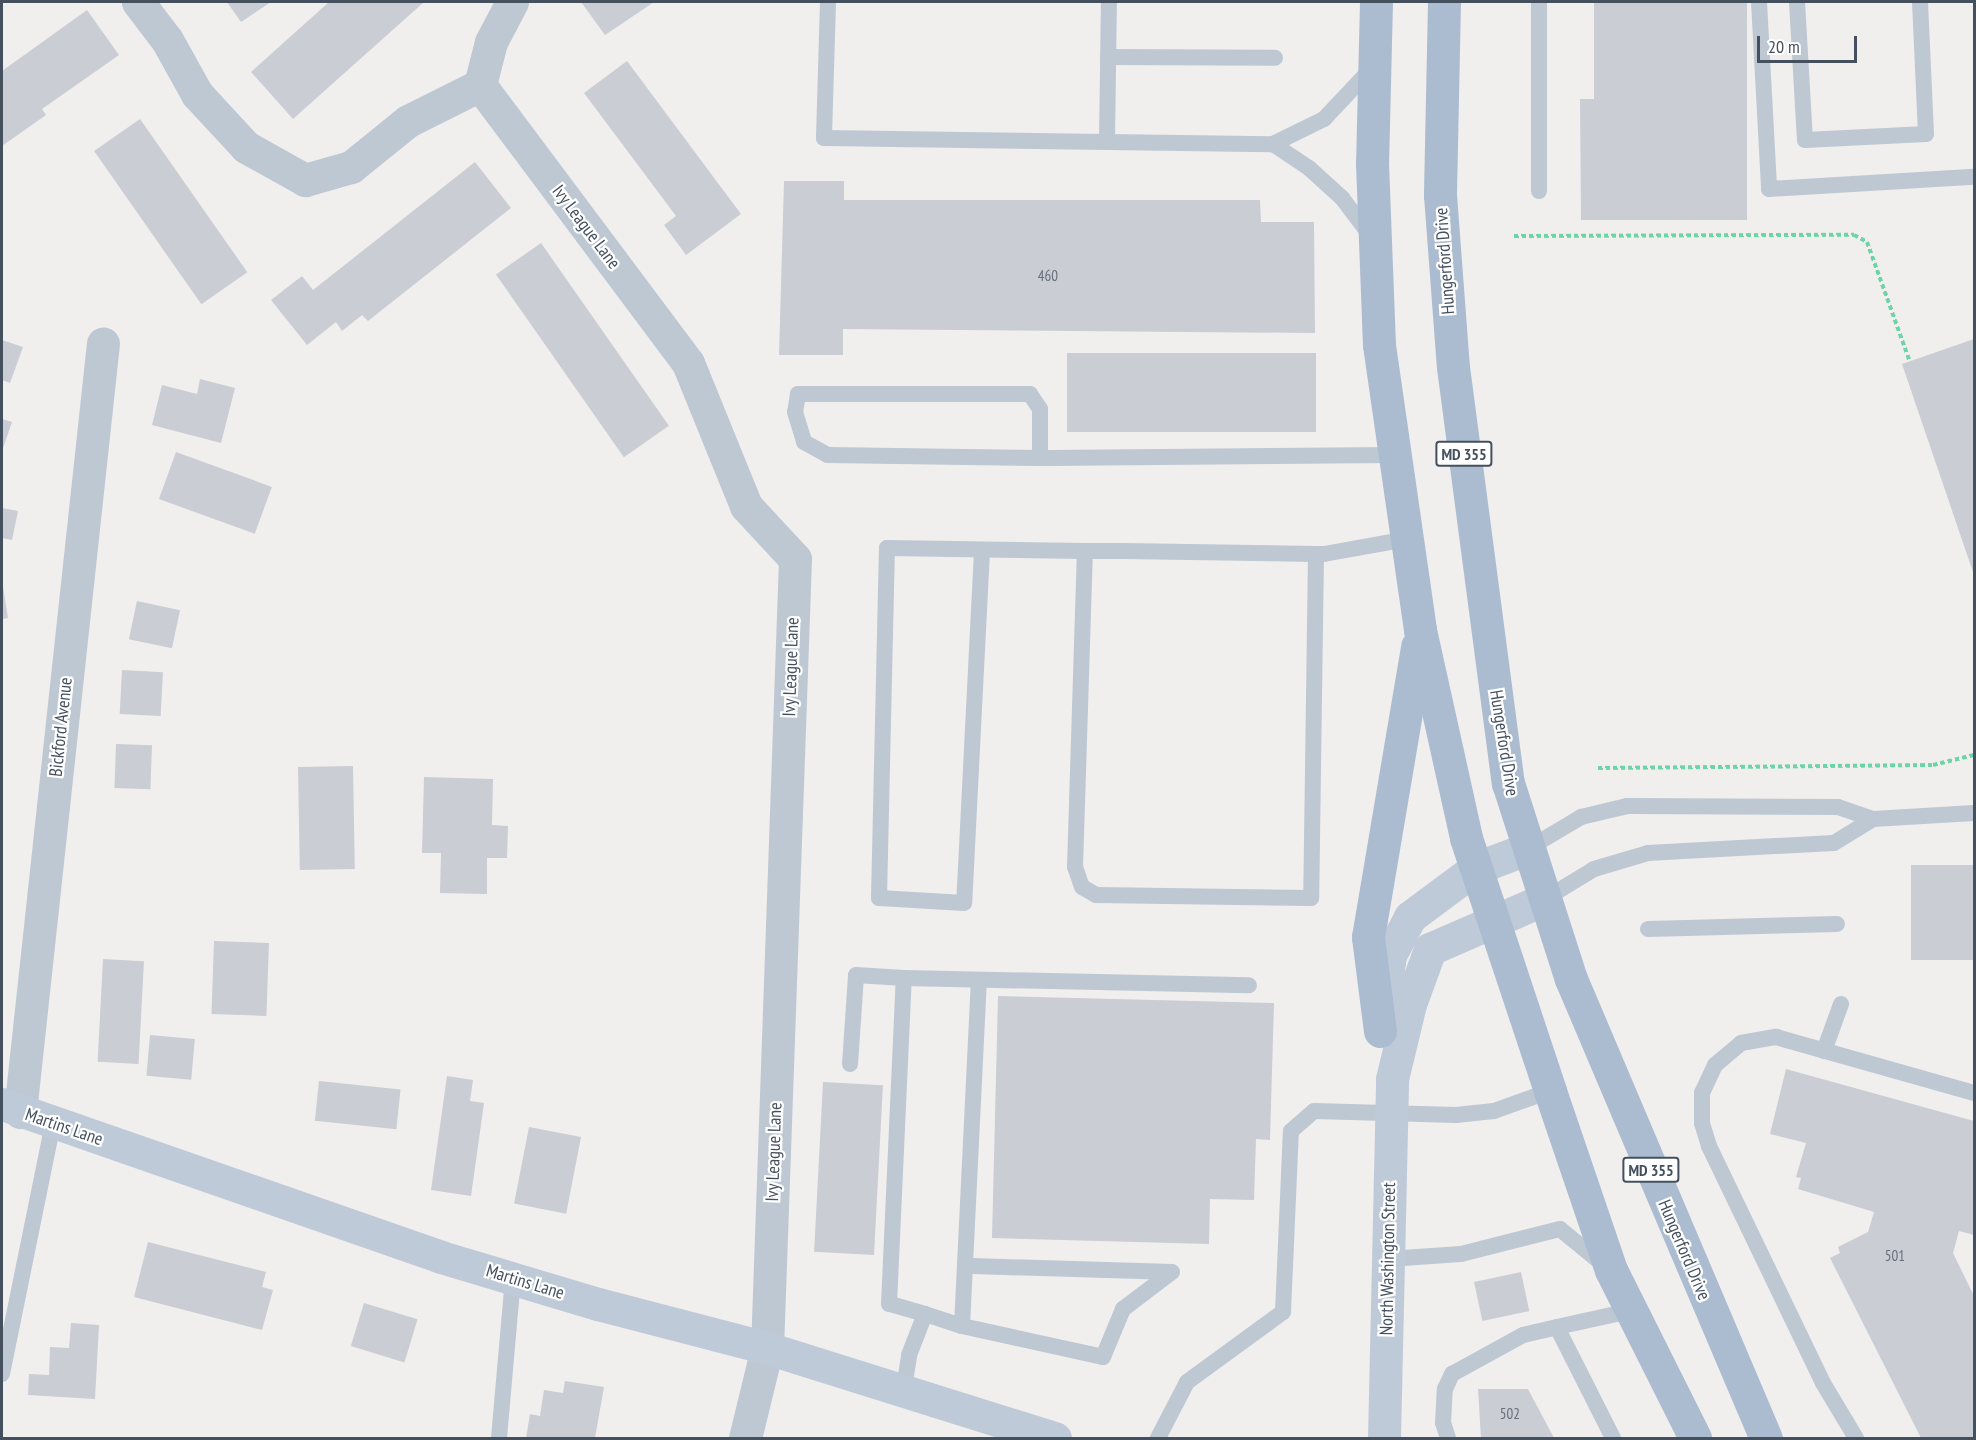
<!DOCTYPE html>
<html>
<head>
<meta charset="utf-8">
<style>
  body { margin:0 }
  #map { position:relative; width:1976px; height:1440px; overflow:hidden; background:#f1eeee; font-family:"PT Sans Narrow",sans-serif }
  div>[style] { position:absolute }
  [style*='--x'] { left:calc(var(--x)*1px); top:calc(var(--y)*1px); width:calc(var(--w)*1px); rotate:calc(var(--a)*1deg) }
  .building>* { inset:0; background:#cacdd4; transform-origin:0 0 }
  .path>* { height:4px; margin-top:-2px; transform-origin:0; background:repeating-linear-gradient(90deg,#6dd4a7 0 4.5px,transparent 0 7.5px) }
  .lane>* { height:16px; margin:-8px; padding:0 8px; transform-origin:8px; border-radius:8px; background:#bdc8d2 }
  .street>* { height:33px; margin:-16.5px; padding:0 16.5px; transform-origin:16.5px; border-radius:16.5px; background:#bdc8d2 }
  .secondary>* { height:33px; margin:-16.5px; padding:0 16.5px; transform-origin:16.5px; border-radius:16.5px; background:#bfcad9 }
  .primary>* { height:33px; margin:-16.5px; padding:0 16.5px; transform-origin:16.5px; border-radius:16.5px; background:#abbcd0 }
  span { translate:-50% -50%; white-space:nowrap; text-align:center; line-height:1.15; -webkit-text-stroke:4.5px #fff; paint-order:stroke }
  .number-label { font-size:15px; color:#666f7c }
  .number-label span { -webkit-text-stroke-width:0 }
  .shield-label span { padding:2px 4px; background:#fff; border:2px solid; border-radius:4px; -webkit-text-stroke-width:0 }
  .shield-label { font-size:16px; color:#45505e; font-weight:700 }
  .street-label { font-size:18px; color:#45505e }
  .frame { position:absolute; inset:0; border:3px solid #45505e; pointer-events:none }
  .scale { position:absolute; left:1757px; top:36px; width:100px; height:27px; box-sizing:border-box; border:3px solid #45505e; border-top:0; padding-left:8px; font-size:18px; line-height:21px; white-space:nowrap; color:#45505e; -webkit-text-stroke:4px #fff; paint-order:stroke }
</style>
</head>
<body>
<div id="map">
  <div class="building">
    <i style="clip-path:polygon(227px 2px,271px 2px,241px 22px)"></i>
    <i style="clip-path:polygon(329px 2px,424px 2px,293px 119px,251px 72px)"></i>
    <i style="clip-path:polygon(581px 2px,654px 2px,605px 35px)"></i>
    <i style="clip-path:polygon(1594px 2px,1747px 2px,1747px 220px,1581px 220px,1580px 99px,1594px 99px)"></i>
    <i style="clip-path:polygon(87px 10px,119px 55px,42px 109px,46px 115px,2px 146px,2px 71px)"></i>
    <i style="clip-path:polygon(627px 61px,741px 214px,686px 255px,664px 225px,676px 216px,584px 93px)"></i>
    <i style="left:140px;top:119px;width:187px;height:56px;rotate:55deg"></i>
    <i style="clip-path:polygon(475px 162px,511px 208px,368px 321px,362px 315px,342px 331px,336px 322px,307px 345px,271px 300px,302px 276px,313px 290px)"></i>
    <i style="clip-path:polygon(784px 181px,844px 181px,844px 200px,1260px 200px,1261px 222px,1314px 222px,1315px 333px,843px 329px,843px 355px,779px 355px)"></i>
    <i style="left:541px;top:243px;width:223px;height:55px;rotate:55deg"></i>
    <i style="clip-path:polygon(1974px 339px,1974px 575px,1902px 364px)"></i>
    <i style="clip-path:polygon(2px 340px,23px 347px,10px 383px,2px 380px)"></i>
    <i style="left:1067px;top:353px;width:249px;height:79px"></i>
    <i style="clip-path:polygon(200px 379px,235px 388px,221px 443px,152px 425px,162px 385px,197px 394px)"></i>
    <i style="clip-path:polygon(2px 419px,12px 422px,2px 451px)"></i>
    <i style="left:176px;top:452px;width:102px;height:50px;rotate:20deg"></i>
    <i style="clip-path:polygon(2px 508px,18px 511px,12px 540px,2px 538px)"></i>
    <i style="clip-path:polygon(2px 580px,8px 618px,2px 619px)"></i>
    <i style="left:137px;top:601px;width:44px;height:39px;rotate:12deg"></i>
    <i style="left:122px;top:670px;width:41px;height:44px;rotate:3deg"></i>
    <i style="left:116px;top:744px;width:36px;height:44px;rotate:2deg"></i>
    <i style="left:353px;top:766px;width:103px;height:55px;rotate:89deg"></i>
    <i style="clip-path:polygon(424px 777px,493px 779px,492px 825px,508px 826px,507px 858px,487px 858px,487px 894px,440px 893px,441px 853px,422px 853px)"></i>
    <i style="left:1974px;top:865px;width:95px;height:63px;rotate:90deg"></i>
    <i style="left:214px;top:941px;width:55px;height:73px;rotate:2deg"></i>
    <i style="left:103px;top:959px;width:41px;height:103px;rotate:3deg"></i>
    <i style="clip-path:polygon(998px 996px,1274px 1003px,1270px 1140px,1256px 1139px,1254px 1200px,1210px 1199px,1209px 1244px,992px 1238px)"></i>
    <i style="left:150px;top:1035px;width:45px;height:41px;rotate:5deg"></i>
    <i style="clip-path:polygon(1786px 1069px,1974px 1121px,1974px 1235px,1959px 1231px,1953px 1253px,1974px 1296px,1974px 1438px,1921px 1438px,1830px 1258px,1840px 1253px,1838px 1247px,1868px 1232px,1874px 1212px,1798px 1189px,1801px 1178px,1796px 1177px,1806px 1143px,1770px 1134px)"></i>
    <i style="clip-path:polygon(447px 1076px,473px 1080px,470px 1101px,484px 1103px,471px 1196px,431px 1190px)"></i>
    <i style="left:319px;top:1081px;width:82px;height:40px;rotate:6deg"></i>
    <i style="left:823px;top:1082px;width:60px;height:170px;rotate:3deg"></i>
    <i style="left:529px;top:1127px;width:53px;height:78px;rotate:11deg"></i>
    <i style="clip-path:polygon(148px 1242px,266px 1272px,262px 1287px,273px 1290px,262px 1330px,134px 1297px)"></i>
    <i style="left:1521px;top:1272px;width:40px;height:48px;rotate:78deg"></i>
    <i style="left:364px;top:1303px;width:56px;height:45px;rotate:17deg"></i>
    <i style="clip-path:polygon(71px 1323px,99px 1325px,95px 1399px,28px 1395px,29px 1374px,49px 1375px,50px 1347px,69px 1348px)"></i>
    <i style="clip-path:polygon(565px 1381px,604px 1387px,595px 1438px,526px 1438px,530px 1414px,540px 1416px,544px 1390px,563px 1393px)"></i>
    <i style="clip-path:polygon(1478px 1389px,1528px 1389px,1554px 1438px,1481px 1438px)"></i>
  </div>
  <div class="path">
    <i style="--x:1514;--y:236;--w:340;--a:-0.2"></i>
    <i style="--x:1854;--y:235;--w:15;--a:28"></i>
    <i style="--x:1867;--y:242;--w:127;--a:70.3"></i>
    <i style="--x:1598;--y:768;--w:335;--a:-0.5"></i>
    <i style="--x:1933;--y:765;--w:42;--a:-13.7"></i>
  </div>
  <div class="lane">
    <i style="--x:828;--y:2;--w:136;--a:91.7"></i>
    <i style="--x:824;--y:138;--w:449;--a:0.8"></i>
    <i style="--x:1273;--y:144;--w:57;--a:-26.1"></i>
    <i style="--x:1324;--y:119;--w:70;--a:-46.7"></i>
    <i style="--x:1539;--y:2;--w:189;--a:90"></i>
    <i style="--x:1759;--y:2;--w:187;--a:86.9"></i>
    <i style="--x:1769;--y:189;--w:205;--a:-3.4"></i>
    <i style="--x:1797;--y:2;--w:138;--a:86.7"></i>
    <i style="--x:1805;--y:140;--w:121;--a:-2.8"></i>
    <i style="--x:1926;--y:134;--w:132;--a:-92.6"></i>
    <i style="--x:1108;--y:57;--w:167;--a:0.3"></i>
    <i style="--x:1107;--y:140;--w:138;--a:-89.2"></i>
    <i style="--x:1273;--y:144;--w:43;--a:33.7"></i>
    <i style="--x:1309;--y:168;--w:45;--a:42.3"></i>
    <i style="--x:1342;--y:198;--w:46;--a:52.9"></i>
    <i style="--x:1040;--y:458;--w:49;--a:-90"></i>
    <i style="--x:1040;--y:409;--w:18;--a:-124"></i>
    <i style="--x:1030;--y:394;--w:232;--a:180"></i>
    <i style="--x:798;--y:394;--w:18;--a:99"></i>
    <i style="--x:795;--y:412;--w:31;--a:73"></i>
    <i style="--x:804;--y:442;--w:26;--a:29"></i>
    <i style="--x:827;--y:455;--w:222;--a:0.8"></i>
    <i style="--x:1049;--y:458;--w:346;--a:-0.5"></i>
    <i style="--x:982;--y:551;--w:352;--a:92.9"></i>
    <i style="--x:964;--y:903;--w:85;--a:-176.6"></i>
    <i style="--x:879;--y:898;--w:350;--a:-88.7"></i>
    <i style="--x:887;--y:548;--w:198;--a:0.9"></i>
    <i style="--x:1316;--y:554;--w:344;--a:90.8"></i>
    <i style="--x:1311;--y:898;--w:215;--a:-179.2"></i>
    <i style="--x:1096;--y:895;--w:16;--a:-150"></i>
    <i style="--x:1082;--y:887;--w:21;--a:-109"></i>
    <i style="--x:1075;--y:867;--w:316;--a:-88.2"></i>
    <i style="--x:1085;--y:551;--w:37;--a:0"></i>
    <i style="--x:1122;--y:551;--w:194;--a:0.9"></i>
    <i style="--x:1316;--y:554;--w:8;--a:0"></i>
    <i style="--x:1324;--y:554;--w:84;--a:-10.2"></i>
    <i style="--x:1529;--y:848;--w:61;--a:-30.8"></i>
    <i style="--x:1581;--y:817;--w:47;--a:-13.4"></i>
    <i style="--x:1627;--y:806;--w:211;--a:0.3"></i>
    <i style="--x:1838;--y:807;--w:37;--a:19"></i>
    <i style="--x:1873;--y:819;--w:101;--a:-3.4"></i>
    <i style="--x:1545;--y:899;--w:57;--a:-31.5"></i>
    <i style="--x:1594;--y:869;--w:56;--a:-16.5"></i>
    <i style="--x:1648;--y:853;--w:186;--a:-3.1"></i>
    <i style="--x:1834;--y:843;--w:46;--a:-31.6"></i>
    <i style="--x:1648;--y:929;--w:189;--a:-1.5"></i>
    <i style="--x:1824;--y:1051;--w:50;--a:-70.1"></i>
    <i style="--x:850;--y:1064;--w:89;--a:-86.1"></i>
    <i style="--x:856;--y:975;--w:48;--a:3.6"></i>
    <i style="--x:1388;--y:1259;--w:73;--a:-3.9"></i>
    <i style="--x:1461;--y:1254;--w:102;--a:-14.2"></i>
    <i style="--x:1560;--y:1229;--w:58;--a:39.4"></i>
    <i style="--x:925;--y:1314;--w:39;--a:18"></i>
    <i style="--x:962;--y:1326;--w:346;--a:-87.2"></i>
    <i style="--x:962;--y:1326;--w:144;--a:12.4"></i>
    <i style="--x:1103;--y:1357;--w:52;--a:-67.4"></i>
    <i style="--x:1123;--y:1309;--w:61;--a:-37.1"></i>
    <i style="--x:1172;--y:1272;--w:207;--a:-178.3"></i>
    <i style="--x:2;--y:1374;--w:256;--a:-78.5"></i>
    <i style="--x:904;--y:1388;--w:33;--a:-81"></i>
    <i style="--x:909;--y:1355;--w:44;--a:-68.7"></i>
    <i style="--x:925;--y:1314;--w:37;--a:-164"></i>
    <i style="--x:889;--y:1304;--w:326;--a:-87.4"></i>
    <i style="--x:904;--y:978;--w:345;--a:1.2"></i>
    <i style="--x:499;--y:1438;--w:160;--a:-85"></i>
    <i style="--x:1158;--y:1438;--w:63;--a:-62.6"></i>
    <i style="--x:1187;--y:1382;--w:119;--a:-36.1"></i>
    <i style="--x:1283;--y:1312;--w:181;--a:-87.5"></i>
    <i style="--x:1291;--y:1131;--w:30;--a:-41"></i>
    <i style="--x:1314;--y:1111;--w:142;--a:1.6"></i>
    <i style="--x:1456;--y:1115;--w:38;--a:-6"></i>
    <i style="--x:1494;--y:1111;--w:59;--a:-19.7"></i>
    <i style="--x:1448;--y:1438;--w:16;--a:-108"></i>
    <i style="--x:1443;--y:1423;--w:34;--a:-87"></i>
    <i style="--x:1445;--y:1389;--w:17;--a:-65"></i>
    <i style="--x:1452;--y:1374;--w:81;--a:-28.8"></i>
    <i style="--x:1523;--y:1335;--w:35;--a:-13"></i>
    <i style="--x:1613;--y:1438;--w:124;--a:-116.8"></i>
    <i style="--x:1557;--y:1327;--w:75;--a:-12.4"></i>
    <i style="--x:1856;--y:1438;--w:64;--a:-121"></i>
    <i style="--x:1823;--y:1383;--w:263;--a:-115.7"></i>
    <i style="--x:1709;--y:1146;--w:24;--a:-107"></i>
    <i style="--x:1702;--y:1123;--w:30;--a:-90"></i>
    <i style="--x:1702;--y:1093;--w:31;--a:-65"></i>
    <i style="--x:1715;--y:1065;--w:34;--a:-40"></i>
    <i style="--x:1741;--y:1043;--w:36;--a:-10"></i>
    <i style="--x:1776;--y:1037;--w:206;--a:15.8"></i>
  </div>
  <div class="street">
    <i style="--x:138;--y:2;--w:48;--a:52.7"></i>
    <i style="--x:167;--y:40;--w:62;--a:60.9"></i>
    <i style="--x:197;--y:94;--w:72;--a:47.2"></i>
    <i style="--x:246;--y:147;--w:68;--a:29.2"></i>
    <i style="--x:305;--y:180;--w:48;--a:-15.8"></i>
    <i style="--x:351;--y:167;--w:73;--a:-38.9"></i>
    <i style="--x:408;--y:121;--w:80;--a:-26.6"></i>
    <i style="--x:480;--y:85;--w:44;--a:-75.7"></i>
    <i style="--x:491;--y:42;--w:45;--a:-62.3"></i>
    <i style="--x:480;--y:85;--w:347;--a:53.2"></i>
    <i style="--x:688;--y:363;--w:154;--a:67.9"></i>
    <i style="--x:746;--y:506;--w:72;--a:47.2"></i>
    <i style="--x:795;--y:559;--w:789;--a:92.03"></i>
    <i style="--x:767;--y:1348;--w:93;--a:103.7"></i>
    <i style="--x:20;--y:1112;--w:773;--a:-83.84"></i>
  </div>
  <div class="secondary">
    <i style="--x:1382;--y:1013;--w:59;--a:-82.1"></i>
    <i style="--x:1390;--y:955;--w:43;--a:-62.2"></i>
    <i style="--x:1410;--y:917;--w:82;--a:-36.6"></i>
    <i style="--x:1476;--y:868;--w:57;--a:-20.7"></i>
    <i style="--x:2;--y:1104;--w:465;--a:19.2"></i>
    <i style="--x:441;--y:1257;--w:164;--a:16.7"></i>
    <i style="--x:598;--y:1304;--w:175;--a:14.6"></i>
    <i style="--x:767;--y:1348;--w:302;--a:17.4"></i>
    <i style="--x:1384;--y:1438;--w:359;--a:-88.7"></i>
    <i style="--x:1392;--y:1079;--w:77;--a:-76.5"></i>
    <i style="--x:1410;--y:1004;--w:59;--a:-70"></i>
    <i style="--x:1430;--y:949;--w:125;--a:-23.5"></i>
  </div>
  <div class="primary">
    <i style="--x:1376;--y:2;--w:161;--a:91.4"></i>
    <i style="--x:1372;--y:163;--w:182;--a:87.8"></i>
    <i style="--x:1379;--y:345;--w:288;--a:81.8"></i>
    <i style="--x:1420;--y:630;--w:213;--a:77.5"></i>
    <i style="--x:1466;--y:838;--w:267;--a:71.6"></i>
    <i style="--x:1550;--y:1091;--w:189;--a:71.2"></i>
    <i style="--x:1611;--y:1270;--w:188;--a:63.4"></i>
    <i style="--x:1444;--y:2;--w:193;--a:91.2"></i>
    <i style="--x:1440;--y:195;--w:172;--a:85.7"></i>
    <i style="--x:1453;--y:367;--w:420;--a:82.5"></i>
    <i style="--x:1508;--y:783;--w:206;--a:72.2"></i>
    <i style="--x:1571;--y:979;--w:499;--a:67"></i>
    <i style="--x:1380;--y:1031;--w:95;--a:-97.3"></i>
    <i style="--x:1368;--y:937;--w:295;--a:-80.4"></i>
  </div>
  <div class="number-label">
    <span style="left:1048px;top:276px">460</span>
    <span style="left:1895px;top:1256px">501</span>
    <span style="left:1510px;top:1414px">502</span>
  </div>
  <div class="shield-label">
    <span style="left:1464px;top:454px">MD 355</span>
    <span style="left:1651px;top:1170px">MD 355</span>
  </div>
  <div class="street-label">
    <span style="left:586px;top:227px;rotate:53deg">Ivy League Lane</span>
    <span style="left:1445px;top:261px;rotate:-94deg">Hungerford Drive</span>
    <span style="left:791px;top:667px;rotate:-88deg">Ivy League Lane</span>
    <span style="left:61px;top:727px;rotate:-84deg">Bickford Avenue</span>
    <span style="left:1504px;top:743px;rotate:81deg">Hungerford Drive</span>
    <span style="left:64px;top:1127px;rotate:19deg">Martins Lane</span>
    <span style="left:774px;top:1152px;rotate:-88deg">Ivy League Lane</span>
    <span style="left:1684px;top:1250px;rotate:67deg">Hungerford Drive</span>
    <span style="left:1388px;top:1259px;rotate:-89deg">North Washington Street</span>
    <span style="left:525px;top:1282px;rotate:17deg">Martins Lane</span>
  </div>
  <div class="frame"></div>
  <div class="scale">20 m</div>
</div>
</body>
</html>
